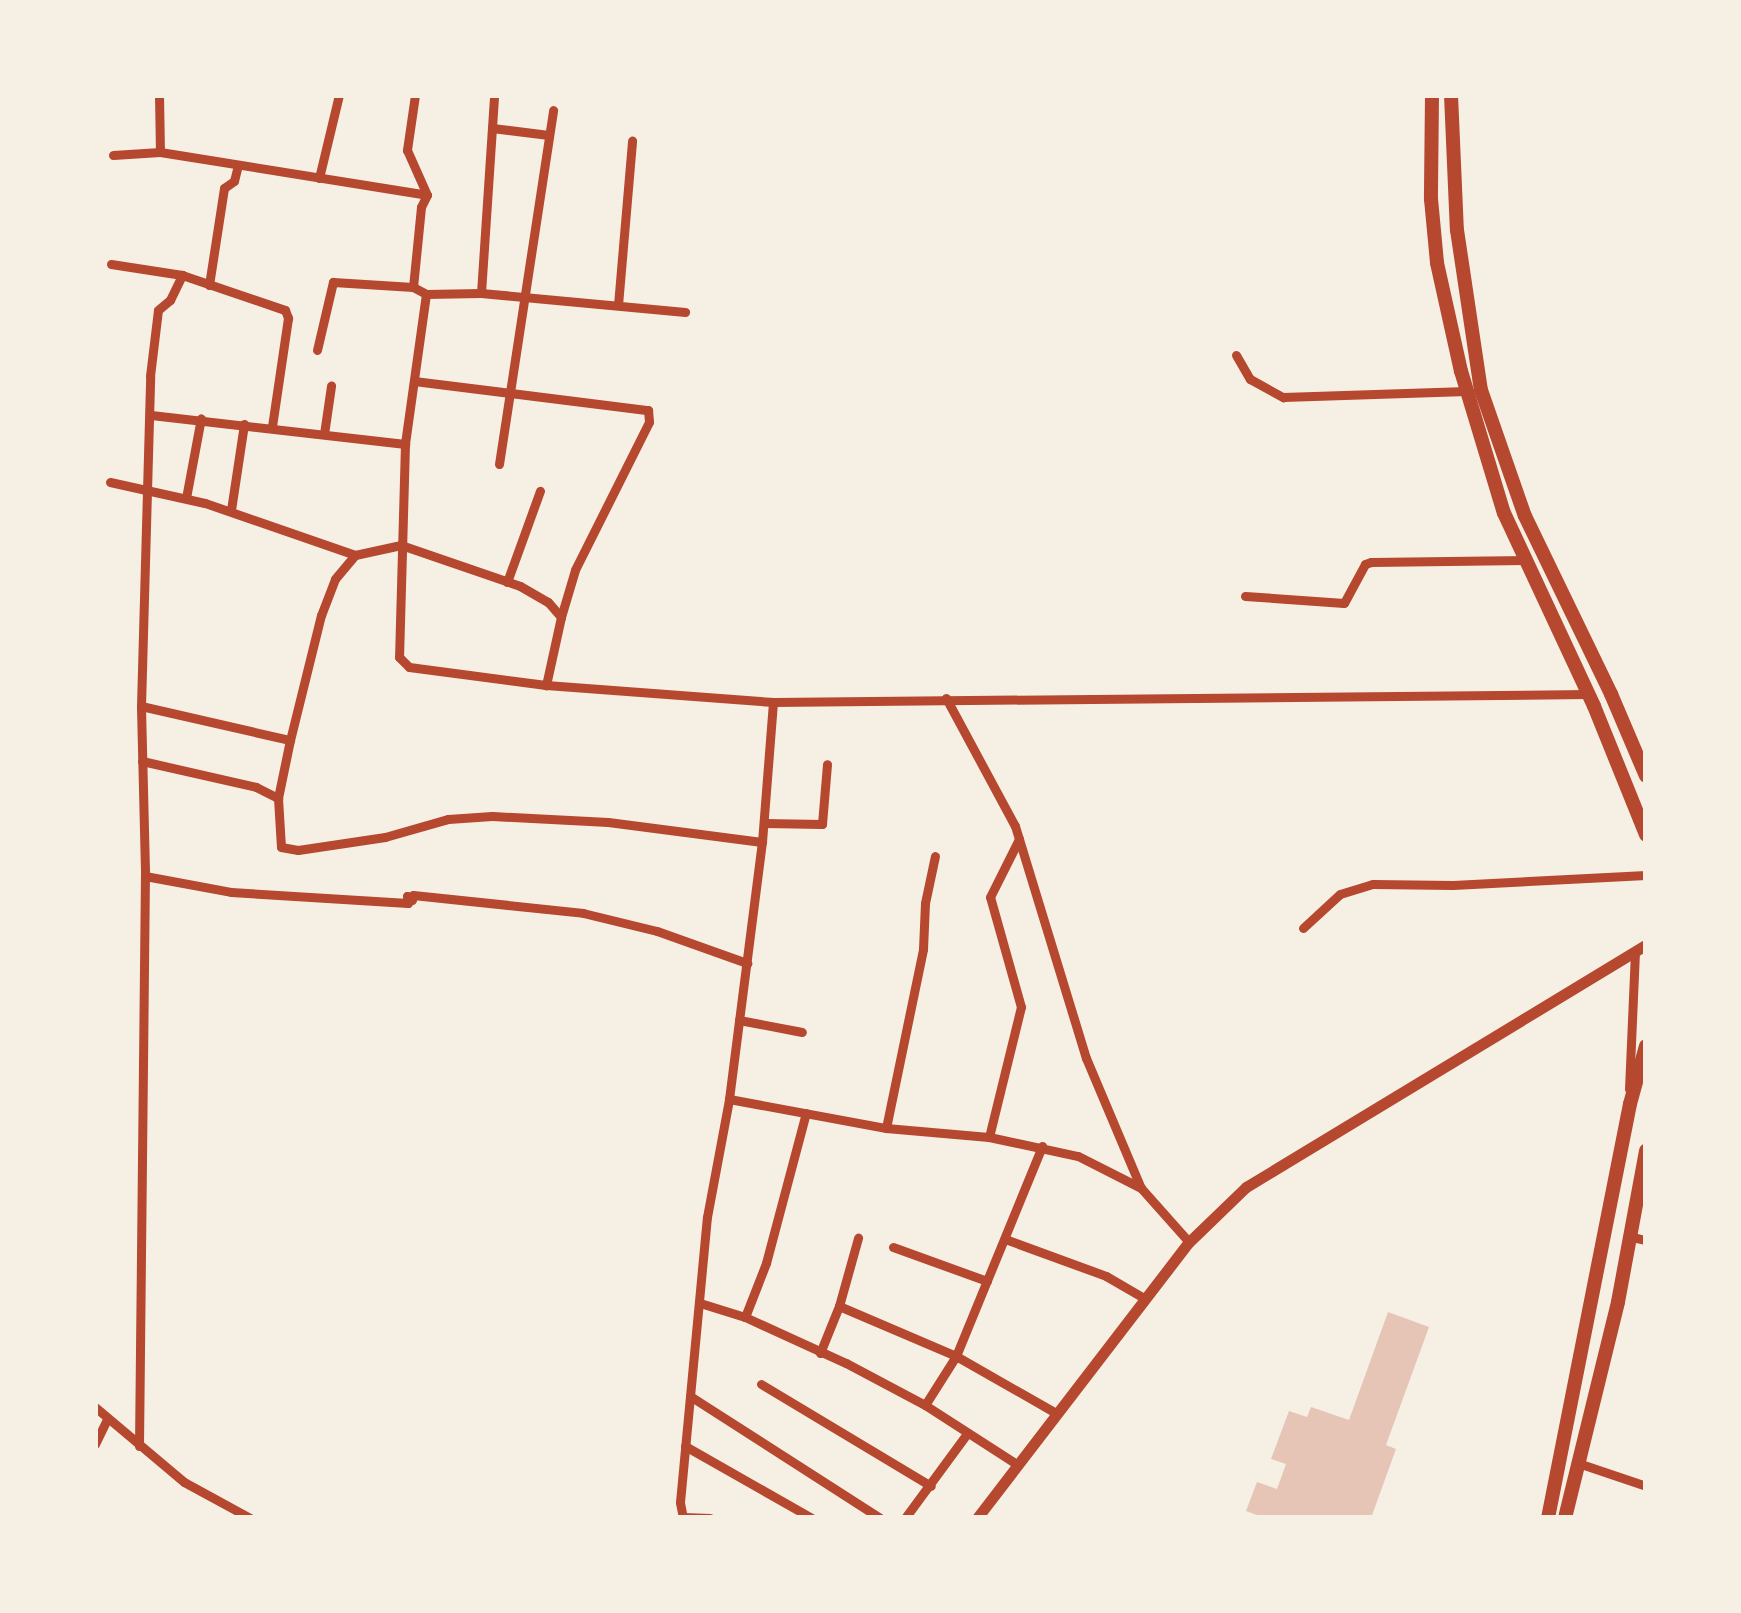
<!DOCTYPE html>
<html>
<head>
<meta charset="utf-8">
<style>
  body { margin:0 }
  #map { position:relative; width:1741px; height:1613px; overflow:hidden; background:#f6efe4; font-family:Manrope,sans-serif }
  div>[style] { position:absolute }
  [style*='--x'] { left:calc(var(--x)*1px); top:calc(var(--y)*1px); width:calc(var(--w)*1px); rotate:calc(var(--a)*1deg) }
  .building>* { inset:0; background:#e6c5b7 }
  .minor>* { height:9px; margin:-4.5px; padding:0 4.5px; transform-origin:4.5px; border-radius:4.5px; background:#b5482f }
  .secondary>* { height:11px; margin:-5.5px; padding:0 5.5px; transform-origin:5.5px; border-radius:5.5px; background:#b5482f }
  .trunk>* { height:14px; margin:-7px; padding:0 7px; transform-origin:7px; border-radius:7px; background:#b5482f }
  span { translate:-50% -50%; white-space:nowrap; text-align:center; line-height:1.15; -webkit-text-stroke:10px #f6efe4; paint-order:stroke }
  .frame { position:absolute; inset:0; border:98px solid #f6efe4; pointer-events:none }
</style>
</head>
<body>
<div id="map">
  <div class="building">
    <i style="clip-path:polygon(1388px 1312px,1429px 1327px,1386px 1445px,1396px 1449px,1371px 1518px,1265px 1518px,1246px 1511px,1257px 1482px,1277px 1489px,1286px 1464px,1271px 1459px,1289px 1411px,1307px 1417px,1311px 1407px,1349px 1420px)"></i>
  </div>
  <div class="minor">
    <i style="--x:159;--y:95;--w:57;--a:89"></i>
    <i style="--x:415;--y:95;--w:56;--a:98.3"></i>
    <i style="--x:407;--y:150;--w:49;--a:66"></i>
    <i style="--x:427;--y:195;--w:13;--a:117"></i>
    <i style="--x:421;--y:207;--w:80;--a:95.7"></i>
    <i style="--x:413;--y:287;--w:15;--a:28"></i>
    <i style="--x:426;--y:294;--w:55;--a:-1"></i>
    <i style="--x:481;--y:293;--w:205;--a:5.3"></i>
    <i style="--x:492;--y:128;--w:57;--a:7"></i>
    <i style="--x:113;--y:155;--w:47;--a:-3.7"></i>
    <i style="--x:160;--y:152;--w:270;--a:9.1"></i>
    <i style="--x:319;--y:178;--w:85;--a:-76.5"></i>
    <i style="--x:111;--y:264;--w:72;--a:8.8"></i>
    <i style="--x:182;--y:275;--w:109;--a:18.8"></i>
    <i style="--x:285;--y:310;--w:9;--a:69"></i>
    <i style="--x:288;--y:318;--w:110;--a:98.4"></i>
    <i style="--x:209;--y:285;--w:98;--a:-81.2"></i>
    <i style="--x:224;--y:188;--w:12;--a:-35"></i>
    <i style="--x:234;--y:181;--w:16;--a:-76"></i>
    <i style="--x:481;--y:293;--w:198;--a:-86.2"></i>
    <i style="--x:426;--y:294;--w:151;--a:98"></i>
    <i style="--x:405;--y:444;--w:213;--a:91.6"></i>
    <i style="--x:399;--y:657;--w:14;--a:45"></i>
    <i style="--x:409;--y:667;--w:138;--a:7.5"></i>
    <i style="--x:618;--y:305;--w:165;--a:-85.1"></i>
    <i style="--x:317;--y:350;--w:70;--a:-76.8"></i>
    <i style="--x:333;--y:282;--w:80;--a:3.6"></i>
    <i style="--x:1236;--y:355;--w:28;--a:60"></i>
    <i style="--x:1250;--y:379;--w:38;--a:29"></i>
    <i style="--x:1283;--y:397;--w:184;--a:-1.9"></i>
    <i style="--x:414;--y:381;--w:236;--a:7.1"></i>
    <i style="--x:648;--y:410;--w:12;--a:85"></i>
    <i style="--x:649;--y:422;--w:165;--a:116.6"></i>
    <i style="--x:575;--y:570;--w:49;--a:106.6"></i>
    <i style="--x:151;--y:415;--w:256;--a:6.5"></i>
    <i style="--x:324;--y:434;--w:49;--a:-81.7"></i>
    <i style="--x:499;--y:464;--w:358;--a:-81.3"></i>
    <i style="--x:110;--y:482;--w:97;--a:12.5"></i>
    <i style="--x:205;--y:503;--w:159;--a:19.1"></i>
    <i style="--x:355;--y:555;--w:31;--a:130"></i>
    <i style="--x:335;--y:579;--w:39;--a:111"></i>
    <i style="--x:321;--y:615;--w:129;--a:103.9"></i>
    <i style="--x:290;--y:740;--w:59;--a:101.7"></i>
    <i style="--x:278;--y:798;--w:49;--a:86.5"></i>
    <i style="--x:281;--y:847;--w:17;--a:10"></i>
    <i style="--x:298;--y:850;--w:88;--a:-8.5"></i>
    <i style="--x:385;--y:837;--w:66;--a:-15.9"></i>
    <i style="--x:448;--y:819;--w:44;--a:-3.9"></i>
    <i style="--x:492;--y:816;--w:116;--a:3"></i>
    <i style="--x:608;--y:822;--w:155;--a:7.4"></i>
    <i style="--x:186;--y:498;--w:81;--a:-79.4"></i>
    <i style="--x:231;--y:510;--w:87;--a:-81.4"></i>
    <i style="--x:355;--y:555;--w:47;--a:-12.3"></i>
    <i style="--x:401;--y:545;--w:126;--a:19"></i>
    <i style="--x:520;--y:586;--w:32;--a:30"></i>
    <i style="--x:548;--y:602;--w:20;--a:49"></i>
    <i style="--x:561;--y:617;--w:70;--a:102.4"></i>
    <i style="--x:546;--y:685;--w:228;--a:4.3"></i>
    <i style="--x:773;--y:702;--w:815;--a:-0.56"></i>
    <i style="--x:507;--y:582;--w:97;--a:-70.1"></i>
    <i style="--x:1245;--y:596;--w:99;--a:4"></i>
    <i style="--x:1344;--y:603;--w:44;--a:-61.7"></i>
    <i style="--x:1365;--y:564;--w:6;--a:-18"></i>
    <i style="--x:1371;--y:562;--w:155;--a:-0.7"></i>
    <i style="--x:946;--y:698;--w:145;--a:61.7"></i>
    <i style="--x:1015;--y:826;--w:243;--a:73"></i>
    <i style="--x:1086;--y:1058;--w:141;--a:67.1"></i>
    <i style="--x:141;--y:706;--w:153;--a:12.9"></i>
    <i style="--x:142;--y:761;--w:117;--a:12.8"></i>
    <i style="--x:256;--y:787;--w:25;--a:27"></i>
    <i style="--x:764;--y:823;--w:58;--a:1"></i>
    <i style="--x:822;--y:824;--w:60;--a:-85.2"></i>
    <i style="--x:145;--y:876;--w:87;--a:10.5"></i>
    <i style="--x:231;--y:892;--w:177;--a:3.6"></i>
    <i style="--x:408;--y:903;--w:7;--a:-98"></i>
    <i style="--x:407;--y:896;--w:6;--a:39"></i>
    <i style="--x:412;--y:900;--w:5;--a:-79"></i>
    <i style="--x:413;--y:895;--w:171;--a:6"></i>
    <i style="--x:583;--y:913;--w:76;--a:13.7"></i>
    <i style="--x:657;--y:931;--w:96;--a:19.6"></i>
    <i style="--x:1303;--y:928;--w:50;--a:-42.6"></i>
    <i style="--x:1340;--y:894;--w:34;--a:-17"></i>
    <i style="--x:1373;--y:884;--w:80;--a:0.7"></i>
    <i style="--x:1453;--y:885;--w:193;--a:-3"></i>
    <i style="--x:739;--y:1020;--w:64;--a:10.8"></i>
    <i style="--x:1629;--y:1089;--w:137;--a:-87.5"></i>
    <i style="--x:729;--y:1099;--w:160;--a:10.5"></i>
    <i style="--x:886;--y:1128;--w:103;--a:5"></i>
    <i style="--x:989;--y:1137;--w:91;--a:12.1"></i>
    <i style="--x:1078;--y:1156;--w:71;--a:26.9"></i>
    <i style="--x:1141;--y:1188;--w:72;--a:48.4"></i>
    <i style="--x:886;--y:1128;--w:183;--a:-78.3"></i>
    <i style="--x:923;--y:949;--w:46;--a:-87.5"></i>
    <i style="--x:925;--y:903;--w:48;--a:-78"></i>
    <i style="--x:989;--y:1137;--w:134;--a:-76.2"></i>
    <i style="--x:1021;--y:1007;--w:114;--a:-105.7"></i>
    <i style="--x:990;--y:897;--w:65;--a:-63.4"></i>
    <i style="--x:1628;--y:1236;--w:18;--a:13"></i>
    <i style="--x:1005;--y:1239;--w:108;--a:20.1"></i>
    <i style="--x:1106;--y:1276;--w:44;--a:30.1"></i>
    <i style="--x:893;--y:1247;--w:100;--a:19.9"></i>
    <i style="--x:700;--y:1303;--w:47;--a:17.3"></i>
    <i style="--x:745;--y:1317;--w:111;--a:24.5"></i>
    <i style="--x:846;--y:1363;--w:89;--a:28"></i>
    <i style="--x:925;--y:1405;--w:111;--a:32.8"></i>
    <i style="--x:839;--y:1306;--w:127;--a:23.1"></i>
    <i style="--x:956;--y:1356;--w:115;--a:29.7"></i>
    <i style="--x:745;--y:1317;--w:58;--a:-68.7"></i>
    <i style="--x:766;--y:1263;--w:155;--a:-75.1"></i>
    <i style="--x:820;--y:1353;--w:51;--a:-68"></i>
    <i style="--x:839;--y:1306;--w:71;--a:-74.4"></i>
    <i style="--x:761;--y:1384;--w:198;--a:31"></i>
    <i style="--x:690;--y:1396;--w:226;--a:32.7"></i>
    <i style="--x:925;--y:1405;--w:58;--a:-57.7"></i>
    <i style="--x:956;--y:1356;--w:227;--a:-67.7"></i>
    <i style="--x:95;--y:1407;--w:116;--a:40.1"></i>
    <i style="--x:184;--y:1482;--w:75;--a:28.6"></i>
    <i style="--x:95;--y:1444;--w:28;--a:-64"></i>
    <i style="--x:139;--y:1446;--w:575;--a:-89.4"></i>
    <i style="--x:145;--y:871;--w:165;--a:-91.4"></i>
    <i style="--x:141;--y:706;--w:330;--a:-88.4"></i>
    <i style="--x:150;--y:376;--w:66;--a:-83.1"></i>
    <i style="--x:158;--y:310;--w:16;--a:-40"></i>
    <i style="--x:170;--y:300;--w:28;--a:-64"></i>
    <i style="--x:685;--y:1446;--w:146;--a:29.6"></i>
    <i style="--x:1578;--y:1463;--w:72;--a:18.7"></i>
    <i style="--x:683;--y:1517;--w:27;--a:2"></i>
    <i style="--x:683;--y:1518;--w:16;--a:-101"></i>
    <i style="--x:680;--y:1502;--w:286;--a:-84.6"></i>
    <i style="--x:707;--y:1217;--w:120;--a:-79.4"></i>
    <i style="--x:729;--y:1099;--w:259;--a:-82.7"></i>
    <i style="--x:762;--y:842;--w:140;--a:-85.5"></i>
    <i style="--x:905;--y:1518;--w:103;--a:-53.7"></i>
  </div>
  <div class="secondary">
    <i style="--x:977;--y:1518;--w:348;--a:-52.5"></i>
    <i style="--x:1189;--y:1242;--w:79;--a:-44"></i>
    <i style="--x:1246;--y:1187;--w:468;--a:-31.2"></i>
  </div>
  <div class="trunk">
    <i style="--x:1432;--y:95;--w:104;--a:90.6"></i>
    <i style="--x:1431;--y:199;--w:64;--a:84.6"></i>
    <i style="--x:1437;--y:263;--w:111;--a:77.5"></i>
    <i style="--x:1461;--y:371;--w:148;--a:73.2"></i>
    <i style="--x:1504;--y:513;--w:213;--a:65"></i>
    <i style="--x:1594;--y:706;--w:139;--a:68"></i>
    <i style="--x:1451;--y:95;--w:135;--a:87.5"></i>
    <i style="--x:1457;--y:230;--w:162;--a:81.5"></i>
    <i style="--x:1481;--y:390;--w:133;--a:70.8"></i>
    <i style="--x:1525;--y:516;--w:198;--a:64.2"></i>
    <i style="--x:1611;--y:694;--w:89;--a:66.9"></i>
    <i style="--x:1548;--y:1518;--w:422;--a:-78.8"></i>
    <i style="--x:1630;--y:1104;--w:60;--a:-74.6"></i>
    <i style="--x:1565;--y:1518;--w:222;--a:-76.2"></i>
    <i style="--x:1618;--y:1302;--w:154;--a:-79.5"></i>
  </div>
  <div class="frame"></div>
</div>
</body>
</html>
